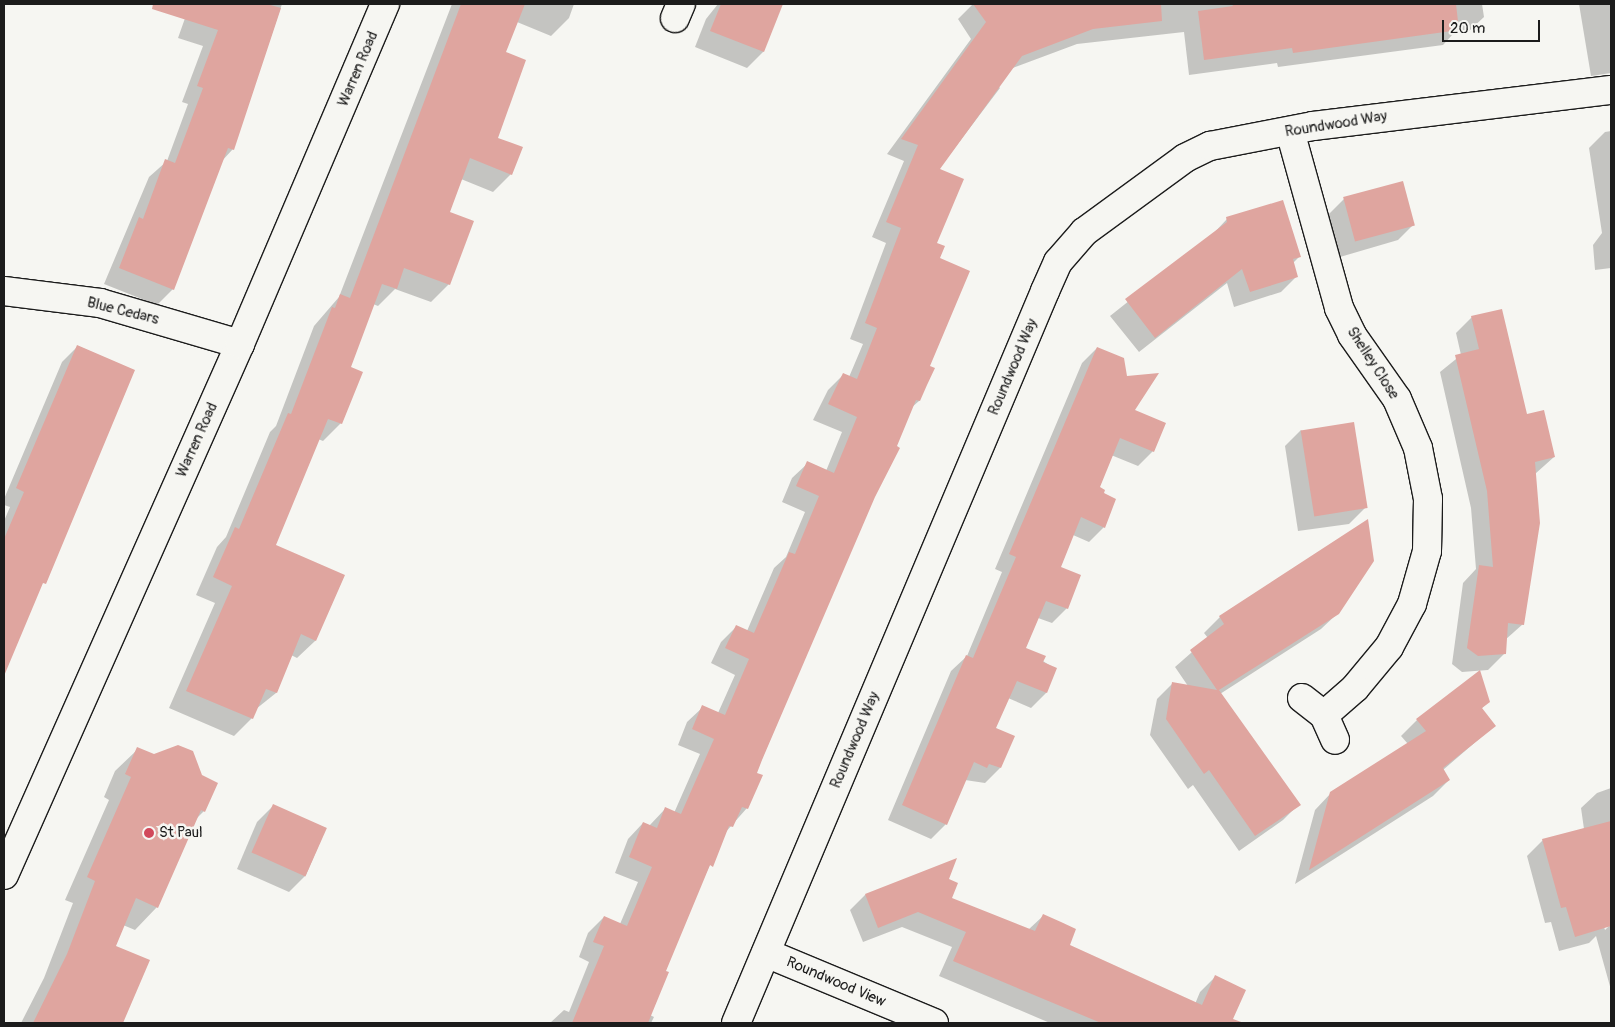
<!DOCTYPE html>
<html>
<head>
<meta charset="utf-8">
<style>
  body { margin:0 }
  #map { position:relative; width:1615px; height:1027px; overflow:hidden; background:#f6f6f2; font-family:Pangolin,sans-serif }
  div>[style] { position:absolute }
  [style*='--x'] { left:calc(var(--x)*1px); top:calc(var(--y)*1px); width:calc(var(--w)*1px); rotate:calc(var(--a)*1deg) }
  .shadow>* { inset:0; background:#0003 }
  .building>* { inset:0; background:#dfa59f; transform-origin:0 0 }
  .roads { filter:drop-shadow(1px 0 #1c1c1c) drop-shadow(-1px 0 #1c1c1c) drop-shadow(0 1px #1c1c1c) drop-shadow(0 -1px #1c1c1c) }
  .minor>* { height:28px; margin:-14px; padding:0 14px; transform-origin:14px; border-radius:14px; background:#f6f6f2 }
  .dots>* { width:14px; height:14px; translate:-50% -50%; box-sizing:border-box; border:2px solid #f6f6f2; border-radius:50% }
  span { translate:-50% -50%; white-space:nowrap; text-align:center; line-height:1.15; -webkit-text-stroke:5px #f6f6f2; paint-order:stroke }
  .street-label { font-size:15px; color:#1c1c1c }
  .poi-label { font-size:15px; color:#1c1c1c }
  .left { translate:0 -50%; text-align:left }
  .frame { position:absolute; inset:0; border:5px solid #1c1c1c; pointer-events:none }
  .scale { position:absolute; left:1442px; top:20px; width:98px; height:22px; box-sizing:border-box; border:2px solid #1c1c1c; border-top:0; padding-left:6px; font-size:15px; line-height:18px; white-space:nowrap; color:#1c1c1c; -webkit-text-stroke:4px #f6f6f2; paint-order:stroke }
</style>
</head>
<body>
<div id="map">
  <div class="shadow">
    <i style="clip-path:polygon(190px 4px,282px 4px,233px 149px,221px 162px,173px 289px,157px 305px,104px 284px,149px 177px,167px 161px,188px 104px,182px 102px,203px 46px,178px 38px)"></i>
    <i style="clip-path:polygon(452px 4px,574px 4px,569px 18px,551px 36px,517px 22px,505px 53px,497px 138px,511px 174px,493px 192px,461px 179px,449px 213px,449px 284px,431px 302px,395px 289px,378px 306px,373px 304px,349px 368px,341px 423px,323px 441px,318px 439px,274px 546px,344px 576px,315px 641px,297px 658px,291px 655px,276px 693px,256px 709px,252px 718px,234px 736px,169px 708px,215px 603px,196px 595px,217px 547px,226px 537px,270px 432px,276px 426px,314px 326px,339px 297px)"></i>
    <i style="clip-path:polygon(718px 4px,782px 4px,763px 52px,747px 68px,695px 47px,706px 19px)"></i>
    <i style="clip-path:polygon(973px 4px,1482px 4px,1484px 17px,1468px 32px,1453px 34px,1443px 45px,1278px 67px,1277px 63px,1189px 75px,1184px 32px,1077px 44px,1010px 69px,998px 86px,1000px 88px,938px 170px,935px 243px,938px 259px,928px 367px,919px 401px,911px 408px,756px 773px,747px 808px,724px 834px,686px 917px,664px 971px,650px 1015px,654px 1017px,651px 1023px,550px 1023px,564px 1010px,569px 1012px,589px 962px,579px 957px,588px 933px,604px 917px,620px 924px,638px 882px,615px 873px,628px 839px,643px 823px,649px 826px,665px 809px,674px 813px,700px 754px,678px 745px,687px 722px,703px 707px,718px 713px,735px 675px,711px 663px,721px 642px,736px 627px,747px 631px,774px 568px,786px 557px,805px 512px,782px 502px,792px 478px,808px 463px,826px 471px,842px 432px,813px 420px,828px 390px,843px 375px,849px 377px,863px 344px,850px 339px,886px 243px,872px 237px,904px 161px,887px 154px,971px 39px,958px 19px)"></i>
    <i style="clip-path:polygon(1579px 4px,1611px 4px,1611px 73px,1591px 76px)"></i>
    <i style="clip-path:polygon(1611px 131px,1611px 268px,1595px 270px,1593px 245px,1602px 233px,1589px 148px,1605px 132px)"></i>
    <i style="clip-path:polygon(1344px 199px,1414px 224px,1398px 240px,1340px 257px,1328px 215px)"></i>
    <i style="clip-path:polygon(1227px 219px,1299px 257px,1293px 263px,1297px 276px,1281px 292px,1234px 307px,1227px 283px,1139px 352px,1110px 316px,1212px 235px)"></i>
    <i style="clip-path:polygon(1472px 317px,1526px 415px,1554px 457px,1535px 474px,1523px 624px,1505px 640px,1504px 654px,1488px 670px,1462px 672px,1452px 664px,1463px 583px,1476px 569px,1471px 508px,1440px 372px,1461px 355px,1456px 333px)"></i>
    <i style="clip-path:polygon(78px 346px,133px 370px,4px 671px,4px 521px,10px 507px,4px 505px,4px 499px,62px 362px)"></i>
    <i style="clip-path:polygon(1097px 348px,1153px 451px,1138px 466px,1111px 455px,1098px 488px,1104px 527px,1089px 542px,1073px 535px,1060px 568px,1067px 608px,1052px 623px,1038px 618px,1025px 649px,1055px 669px,1046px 693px,1031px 708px,1008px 698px,995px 729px,1000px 768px,985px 783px,965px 780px,946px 824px,931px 839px,888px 820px,951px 671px,967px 656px,1002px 572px,995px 569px,1082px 363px)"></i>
    <i style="clip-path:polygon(1301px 430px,1365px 508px,1349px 524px,1298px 531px,1285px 446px)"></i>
    <i style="clip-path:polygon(1338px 613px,1321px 629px,1220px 694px,1299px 804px,1283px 820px,1239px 851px,1193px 785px,1188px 789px,1150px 735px,1157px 699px,1173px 683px,1188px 686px,1175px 667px,1208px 638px,1204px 633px,1220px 617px)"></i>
    <i style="clip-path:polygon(1489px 701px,1481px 709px,1494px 726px,1443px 770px,1449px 780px,1433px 796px,1295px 884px,1315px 810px,1331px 793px,1408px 744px,1401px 736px,1417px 720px)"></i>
    <i style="clip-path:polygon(138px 749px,204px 811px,196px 819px,157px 907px,135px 930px,123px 925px,114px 947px,148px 961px,122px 1023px,21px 1023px,44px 978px,73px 903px,65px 900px,109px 800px,104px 797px,115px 771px)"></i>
    <i style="clip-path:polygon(1611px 788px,1611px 871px,1589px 878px,1605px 930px,1611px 924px,1611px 990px,1596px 936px,1589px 943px,1559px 951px,1551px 922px,1545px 923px,1527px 856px,1543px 840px,1584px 829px,1581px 808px,1597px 793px)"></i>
    <i style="clip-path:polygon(273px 806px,326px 828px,306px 875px,289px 892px,237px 869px,257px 822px)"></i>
    <i style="clip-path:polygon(947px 880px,950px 898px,1028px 930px,1043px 916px,1068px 946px,1195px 1004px,1200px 992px,1215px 977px,1231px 1021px,1236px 1023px,1050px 1023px,939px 976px,952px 947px,902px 927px,863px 942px,850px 910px,865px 895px)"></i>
  </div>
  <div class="building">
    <i style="clip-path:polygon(153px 4px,267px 4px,281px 8px,234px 150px,228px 148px,174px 290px,119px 268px,139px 217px,143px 219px,165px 159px,175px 163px,203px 88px,197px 86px,218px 30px,152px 9px)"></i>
    <i style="clip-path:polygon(461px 4px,525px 4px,506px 52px,526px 60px,498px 138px,523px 147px,512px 175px,470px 158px,450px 212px,474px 221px,450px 285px,404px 268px,397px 289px,382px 284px,351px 367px,363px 372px,342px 424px,328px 419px,276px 545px,345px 575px,316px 641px,301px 634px,277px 693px,266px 689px,253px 719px,186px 691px,232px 586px,213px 577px,235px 527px,239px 529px,288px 413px,291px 414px,332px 307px,335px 308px,340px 294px,350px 298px)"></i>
    <i style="clip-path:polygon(721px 4px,783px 4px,764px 52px,710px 31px)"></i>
    <i style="clip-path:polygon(973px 4px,1161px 4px,1162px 21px,1093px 29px,1022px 56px,940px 169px,964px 179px,937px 243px,945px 246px,940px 258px,970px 271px,930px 366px,935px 368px,927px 385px,920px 401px,916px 400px,897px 446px,900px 448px,875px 497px,762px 760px,757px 773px,763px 775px,748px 809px,742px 807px,733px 827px,729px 826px,713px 867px,710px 865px,666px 971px,669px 972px,648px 1023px,572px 1023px,604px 946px,593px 942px,604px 916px,627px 926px,652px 867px,629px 857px,643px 822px,657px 828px,665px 807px,681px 814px,714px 739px,692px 729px,702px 705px,725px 715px,749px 659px,725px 648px,736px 625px,754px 633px,789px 552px,795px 554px,819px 496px,796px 486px,807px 461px,834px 473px,857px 417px,828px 404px,843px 373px,857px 379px,877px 328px,865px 323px,901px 228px,886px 222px,918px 145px,901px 139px,986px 22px)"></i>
    <i style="clip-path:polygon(1232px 4px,1456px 4px,1459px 30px,1293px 53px,1292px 48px,1204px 60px,1198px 11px,1233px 6px)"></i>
    <i style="left:1403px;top:181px;width:46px;height:62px;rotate:75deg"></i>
    <i style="clip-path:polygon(1283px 200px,1301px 257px,1293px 259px,1298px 277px,1250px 292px,1242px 269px,1155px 338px,1125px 299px,1227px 222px,1226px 217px)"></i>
    <i style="clip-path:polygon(1502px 309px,1527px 414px,1544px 410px,1555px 457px,1535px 462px,1540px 523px,1524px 625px,1508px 623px,1506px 654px,1478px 656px,1467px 648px,1479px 565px,1493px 567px,1487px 491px,1455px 355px,1479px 349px,1471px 316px)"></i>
    <i style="clip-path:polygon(77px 345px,135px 370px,46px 584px,43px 583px,4px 676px,4px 539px,24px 492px,16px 488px)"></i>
    <i style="clip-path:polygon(1097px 347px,1124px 358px,1127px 376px,1159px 373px,1135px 410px,1166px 423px,1154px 452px,1120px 438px,1100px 487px,1105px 490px,1104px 493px,1116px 499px,1105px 528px,1081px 517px,1061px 567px,1081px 575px,1068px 609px,1046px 601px,1026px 648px,1046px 656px,1043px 662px,1057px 668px,1047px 693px,1017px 681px,996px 728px,1015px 736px,1001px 768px,989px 764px,987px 768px,974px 762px,947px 825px,902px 805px,966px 655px,973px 658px,1016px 557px,1009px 554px)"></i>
    <i style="left:1354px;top:422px;width:87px;height:54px;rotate:81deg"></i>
    <i style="clip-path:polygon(1368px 519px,1374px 561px,1339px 614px,1219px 690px,1301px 805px,1255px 836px,1209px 770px,1204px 774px,1166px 719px,1172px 682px,1217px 690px,1190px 650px,1224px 624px,1219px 616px)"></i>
    <i style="clip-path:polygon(1480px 670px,1490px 702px,1482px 708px,1496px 726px,1443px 768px,1450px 780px,1309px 870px,1330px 792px,1426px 731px,1416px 719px)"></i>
    <i style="clip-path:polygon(178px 745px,193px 751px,202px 775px,218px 783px,205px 812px,201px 810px,158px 908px,136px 898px,116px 946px,150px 960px,123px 1023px,33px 1023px,67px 954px,95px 881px,87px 877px,131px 777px,125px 774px,137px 747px,154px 754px)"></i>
    <i style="left:273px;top:804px;width:59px;height:53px;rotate:24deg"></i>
    <i style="clip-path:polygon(1611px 821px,1611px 926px,1575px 937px,1566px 907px,1561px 908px,1542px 839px)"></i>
    <i style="clip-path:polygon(957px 858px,949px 879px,958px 883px,952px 898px,1035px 931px,1043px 914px,1061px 922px,1076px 929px,1070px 945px,1202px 1005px,1215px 975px,1246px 990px,1233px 1019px,1244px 1023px,1101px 1023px,953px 961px,966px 932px,918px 912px,878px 928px,865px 894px)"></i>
  </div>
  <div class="roads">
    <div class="minor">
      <i style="--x:675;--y:18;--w:15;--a:-67"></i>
      <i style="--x:1290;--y:131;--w:184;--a:74.5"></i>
      <i style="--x:1339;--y:308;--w:30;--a:64"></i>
      <i style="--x:1352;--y:335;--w:78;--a:54.9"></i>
      <i style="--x:1397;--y:399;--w:53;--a:66.8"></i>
      <i style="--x:1418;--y:448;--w:52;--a:78.9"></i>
      <i style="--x:1428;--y:499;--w:52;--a:91.1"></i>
      <i style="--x:1427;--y:551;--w:55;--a:105.8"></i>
      <i style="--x:1412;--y:604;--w:49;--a:118.1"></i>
      <i style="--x:1389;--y:647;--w:53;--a:129.7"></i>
      <i style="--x:1355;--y:688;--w:41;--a:138.9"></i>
      <i style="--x:4;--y:291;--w:97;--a:7.1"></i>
      <i style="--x:100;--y:303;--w:146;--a:16.3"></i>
      <i style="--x:1302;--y:698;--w:28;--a:38"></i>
      <i style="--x:1324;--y:715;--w:27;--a:66"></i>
      <i style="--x:4;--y:875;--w:581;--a:-66.04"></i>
      <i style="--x:240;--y:344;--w:370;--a:-66.9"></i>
      <i style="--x:766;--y:953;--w:182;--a:22.6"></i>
      <i style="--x:736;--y:1023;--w:795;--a:-67.11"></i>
      <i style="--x:1045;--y:291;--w:32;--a:-66"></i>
      <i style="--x:1058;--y:262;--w:40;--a:-49"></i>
      <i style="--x:1084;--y:232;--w:125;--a:-36.2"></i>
      <i style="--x:1185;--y:158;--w:28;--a:-26"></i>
      <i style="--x:1210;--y:146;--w:105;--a:-11"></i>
      <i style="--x:1313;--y:126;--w:300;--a:-6.9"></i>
    </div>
  </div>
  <div class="dots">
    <i style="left:149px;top:833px;background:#d1495b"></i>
  </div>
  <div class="street-label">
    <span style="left:358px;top:69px;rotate:-67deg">Warren Road</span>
    <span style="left:1336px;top:124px;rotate:-9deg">Roundwood Way</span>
    <span style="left:123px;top:311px;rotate:14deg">Blue Cedars</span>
    <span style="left:1373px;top:363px;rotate:57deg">Shelley Close</span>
    <span style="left:1013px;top:367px;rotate:-67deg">Roundwood Way</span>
    <span style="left:197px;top:440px;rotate:-66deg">Warren Road</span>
    <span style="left:855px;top:740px;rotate:-67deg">Roundwood Way</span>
    <span style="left:836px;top:982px;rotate:23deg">Roundwood View</span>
  </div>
  <div class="poi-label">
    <span class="left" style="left:159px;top:833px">St Paul</span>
  </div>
  <div class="frame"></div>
  <div class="scale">20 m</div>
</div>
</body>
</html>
